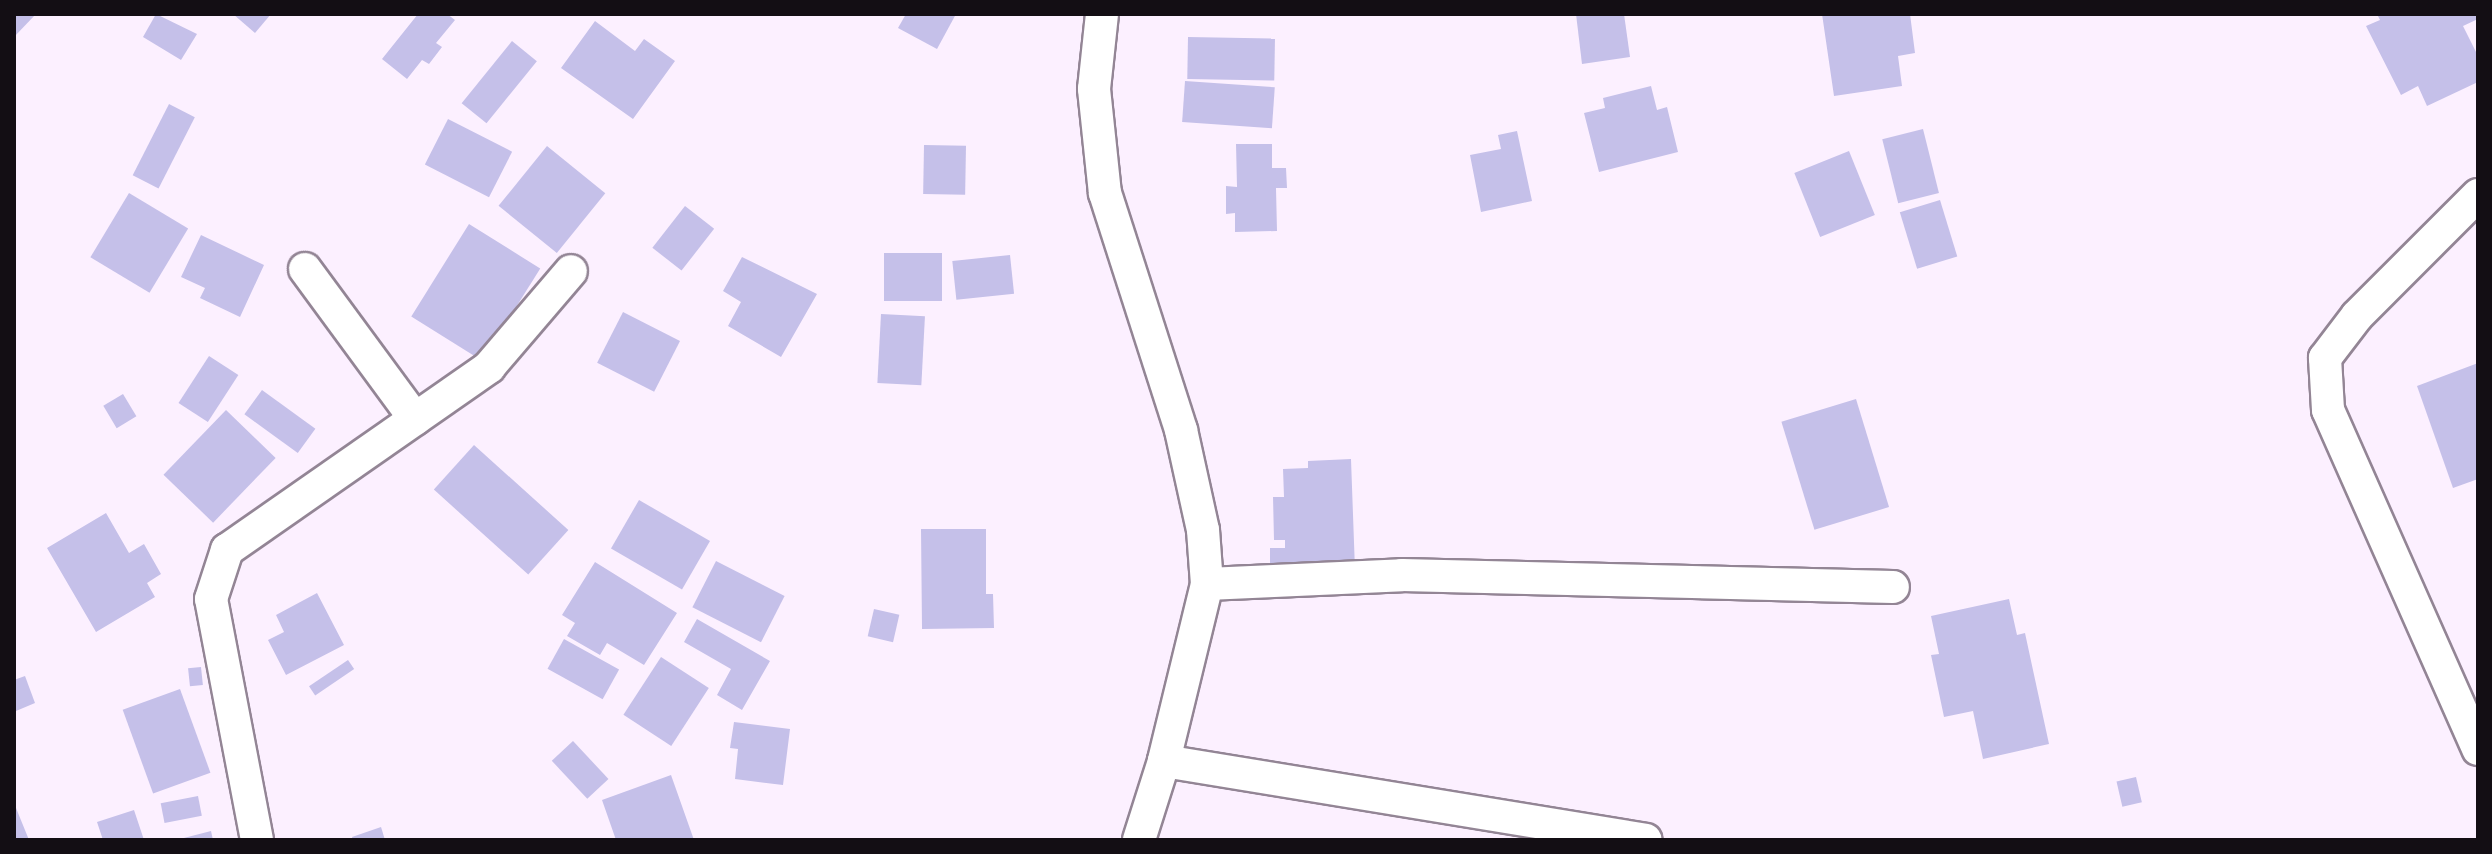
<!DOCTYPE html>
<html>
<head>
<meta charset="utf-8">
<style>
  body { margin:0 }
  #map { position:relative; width:2492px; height:854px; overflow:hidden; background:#fcf0ff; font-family:Signika,sans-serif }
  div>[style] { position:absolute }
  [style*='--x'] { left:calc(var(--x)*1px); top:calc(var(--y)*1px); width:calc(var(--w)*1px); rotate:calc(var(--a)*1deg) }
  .building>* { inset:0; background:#c5c0e9; transform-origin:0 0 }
  .roads { filter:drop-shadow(2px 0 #938595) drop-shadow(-2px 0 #938595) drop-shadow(0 2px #938595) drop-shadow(0 -2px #938595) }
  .minor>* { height:32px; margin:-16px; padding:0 16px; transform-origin:16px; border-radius:16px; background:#fff }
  span { translate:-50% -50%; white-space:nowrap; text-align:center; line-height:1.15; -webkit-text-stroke:7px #fff; paint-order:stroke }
  .frame { position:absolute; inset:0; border:16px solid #130e14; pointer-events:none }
</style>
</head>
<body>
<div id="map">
  <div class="building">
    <i style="clip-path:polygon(14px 14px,36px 14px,14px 37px)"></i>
    <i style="clip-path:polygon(156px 14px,197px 34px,181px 60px,143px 37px)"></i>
    <i style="clip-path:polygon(233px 14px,271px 14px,255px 33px)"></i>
    <i style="clip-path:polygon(418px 14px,447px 14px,455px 20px,436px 43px,442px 47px,429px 64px,422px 60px,407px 79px,382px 59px)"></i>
    <i style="clip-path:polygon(906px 14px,956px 14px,937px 49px,898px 28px)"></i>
    <i style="clip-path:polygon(1576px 14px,1624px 14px,1630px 57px,1582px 64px)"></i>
    <i style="clip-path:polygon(1822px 14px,1910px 14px,1915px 53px,1898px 56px,1902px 86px,1834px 96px)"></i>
    <i style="clip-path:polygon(2377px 14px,2475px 14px,2478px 19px,2463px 26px,2478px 56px,2478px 82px,2427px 106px,2418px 86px,2401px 95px,2366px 26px,2380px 20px)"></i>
    <i style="clip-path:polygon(595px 21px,635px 51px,644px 39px,675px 61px,633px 119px,561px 68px)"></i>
    <i style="left:1188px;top:37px;width:87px;height:42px;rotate:1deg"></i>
    <i style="left:512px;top:41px;width:32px;height:80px;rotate:39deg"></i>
    <i style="left:1185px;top:81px;width:90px;height:41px;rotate:4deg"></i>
    <i style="clip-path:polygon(1651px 86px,1657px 110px,1667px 107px,1678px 152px,1599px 172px,1584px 113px,1605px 108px,1603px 98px)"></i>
    <i style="left:169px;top:104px;width:29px;height:80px;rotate:27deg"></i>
    <i style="left:448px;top:119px;width:72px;height:51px;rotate:27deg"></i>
    <i style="left:1923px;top:129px;width:66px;height:42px;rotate:76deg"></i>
    <i style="clip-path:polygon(1517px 131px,1532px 201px,1481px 212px,1470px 155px,1501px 149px,1498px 135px)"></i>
    <i style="clip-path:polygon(1236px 144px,1272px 144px,1272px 168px,1286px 168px,1287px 188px,1276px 188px,1277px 231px,1235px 232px,1235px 213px,1226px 214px,1226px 186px,1237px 187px)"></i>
    <i style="left:924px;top:145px;width:42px;height:49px;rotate:1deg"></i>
    <i style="left:547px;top:146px;width:75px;height:77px;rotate:39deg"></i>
    <i style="left:1849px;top:151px;width:69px;height:59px;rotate:68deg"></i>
    <i style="left:129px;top:193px;width:69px;height:75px;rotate:31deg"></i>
    <i style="left:1940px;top:200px;width:59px;height:42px;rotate:73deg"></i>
    <i style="left:685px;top:206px;width:37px;height:53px;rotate:38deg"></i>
    <i style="left:469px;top:224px;width:84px;height:109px;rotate:32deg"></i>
    <i style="clip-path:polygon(201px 235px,264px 265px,240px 317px,200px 298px,205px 288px,181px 277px)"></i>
    <i style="left:884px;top:253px;width:58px;height:48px"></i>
    <i style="left:1010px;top:255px;width:39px;height:58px;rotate:84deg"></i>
    <i style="clip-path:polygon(742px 257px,817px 294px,781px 357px,728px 326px,741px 302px,723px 291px)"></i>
    <i style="left:623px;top:312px;width:64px;height:57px;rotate:27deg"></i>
    <i style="left:881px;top:314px;width:44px;height:69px;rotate:3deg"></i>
    <i style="left:209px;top:356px;width:35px;height:56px;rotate:33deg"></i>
    <i style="clip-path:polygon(2478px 363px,2478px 479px,2453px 488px,2417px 386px)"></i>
    <i style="left:262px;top:390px;width:66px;height:30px;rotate:36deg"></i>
    <i style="left:123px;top:394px;width:26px;height:23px;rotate:59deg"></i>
    <i style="left:1856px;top:399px;width:113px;height:78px;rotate:73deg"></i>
    <i style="left:226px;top:410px;width:69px;height:90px;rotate:44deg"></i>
    <i style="left:474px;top:445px;width:127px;height:60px;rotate:42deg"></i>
    <i style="clip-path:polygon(1351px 459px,1355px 570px,1270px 573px,1270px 548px,1285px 548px,1285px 540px,1274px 540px,1273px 497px,1284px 497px,1283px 469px,1308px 468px,1308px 461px)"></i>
    <i style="left:639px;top:500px;width:82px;height:56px;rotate:30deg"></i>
    <i style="clip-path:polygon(106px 513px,129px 553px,144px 544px,161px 574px,147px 583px,155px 597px,96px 632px,47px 548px)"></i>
    <i style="clip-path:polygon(921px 529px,986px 529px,986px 594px,993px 594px,994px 628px,922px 629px)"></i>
    <i style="left:716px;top:561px;width:77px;height:52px;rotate:27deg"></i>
    <i style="clip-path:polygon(595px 562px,677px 613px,644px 665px,607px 643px,600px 655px,567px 636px,575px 623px,562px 615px)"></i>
    <i style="clip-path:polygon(317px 593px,344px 645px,286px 675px,268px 640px,284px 632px,276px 615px)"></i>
    <i style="clip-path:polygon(2009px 599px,2017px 635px,2025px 633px,2049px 744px,1983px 759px,1973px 711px,1944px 717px,1931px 655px,1939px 654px,1931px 616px)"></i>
    <i style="left:874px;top:609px;width:26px;height:28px;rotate:13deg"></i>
    <i style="clip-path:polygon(697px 619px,770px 661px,742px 710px,717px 695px,731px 669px,684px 642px)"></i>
    <i style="left:564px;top:639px;width:63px;height:34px;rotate:29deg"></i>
    <i style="left:661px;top:657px;width:57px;height:69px;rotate:33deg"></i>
    <i style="left:348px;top:660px;width:11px;height:47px;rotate:56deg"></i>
    <i style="left:201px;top:667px;width:18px;height:13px;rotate:84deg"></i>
    <i style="clip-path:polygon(25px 676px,35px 703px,16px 711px,14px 680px)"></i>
    <i style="left:180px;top:689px;width:89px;height:61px;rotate:70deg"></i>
    <i style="clip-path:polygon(734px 722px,790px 729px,783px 785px,735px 779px,738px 749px,730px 748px)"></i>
    <i style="left:573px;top:741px;width:52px;height:29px;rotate:47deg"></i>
    <i style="clip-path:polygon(671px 775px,694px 840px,616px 840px,602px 800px)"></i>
    <i style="left:2136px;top:777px;width:26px;height:20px;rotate:77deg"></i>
    <i style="left:198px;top:796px;width:20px;height:38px;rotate:79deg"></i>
    <i style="clip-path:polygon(14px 803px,29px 840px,14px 840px)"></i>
    <i style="clip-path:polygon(134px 810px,144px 840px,103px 840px,97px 822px)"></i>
    <i style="clip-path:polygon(381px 827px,385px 840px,353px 840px,352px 837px)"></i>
    <i style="clip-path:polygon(211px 831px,213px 840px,180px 840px,180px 839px)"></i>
  </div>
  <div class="roads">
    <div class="minor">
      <i style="--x:1102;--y:14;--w:75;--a:96.1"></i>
      <i style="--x:1094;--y:89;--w:105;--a:84"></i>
      <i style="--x:1105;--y:193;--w:249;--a:72.2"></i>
      <i style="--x:1181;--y:430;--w:102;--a:77.6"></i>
      <i style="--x:1203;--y:530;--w:54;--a:85.8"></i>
      <i style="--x:1207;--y:584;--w:182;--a:103.7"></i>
      <i style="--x:1164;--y:761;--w:83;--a:107.6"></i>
      <i style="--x:2478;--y:195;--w:171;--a:135"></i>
      <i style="--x:2357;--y:316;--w:53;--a:127.3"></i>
      <i style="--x:2325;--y:358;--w:52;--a:86.7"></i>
      <i style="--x:2328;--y:410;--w:371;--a:66.1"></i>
      <i style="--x:305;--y:269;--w:186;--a:53.7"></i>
      <i style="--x:1207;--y:584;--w:195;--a:-2.6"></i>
      <i style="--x:1402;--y:575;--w:491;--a:1.4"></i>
      <i style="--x:1164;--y:761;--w:488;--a:9.3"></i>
      <i style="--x:257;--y:840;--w:245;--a:-100.8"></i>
      <i style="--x:211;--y:599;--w:52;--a:-71.9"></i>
      <i style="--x:227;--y:550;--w:320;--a:-34.9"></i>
      <i style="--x:489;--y:367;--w:126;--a:-49.5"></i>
    </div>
  </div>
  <div class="frame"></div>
</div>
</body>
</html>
